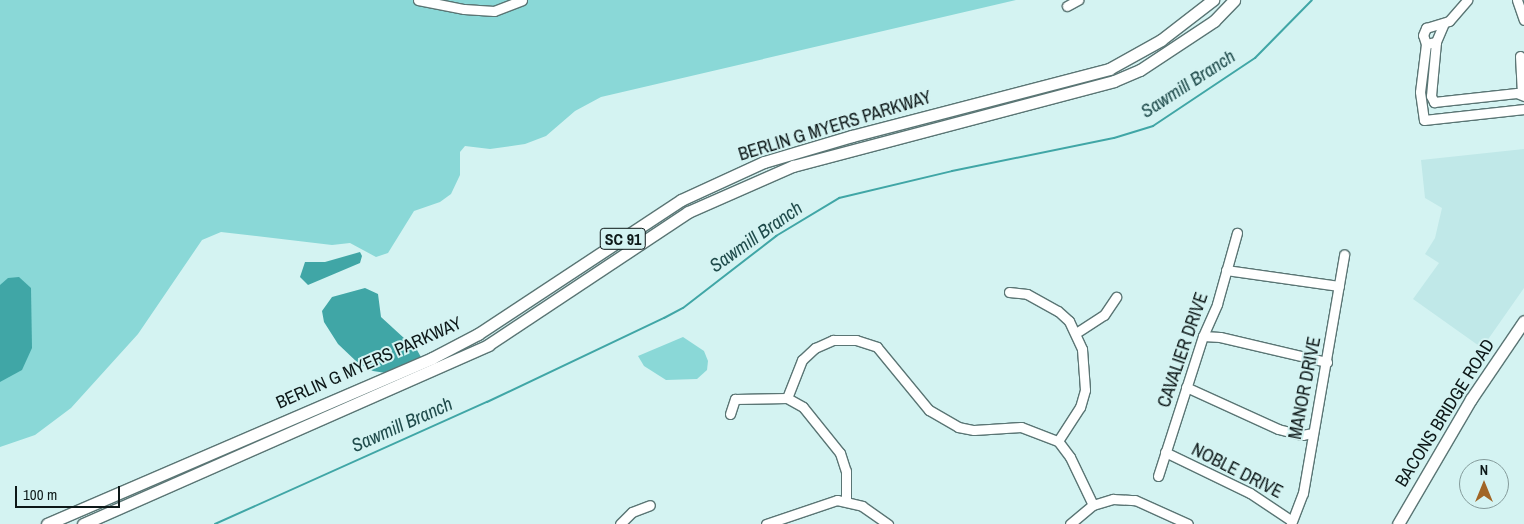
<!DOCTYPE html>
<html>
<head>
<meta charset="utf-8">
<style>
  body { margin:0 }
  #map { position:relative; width:1524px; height:524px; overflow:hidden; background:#d4f3f2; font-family:"Archivo Narrow",sans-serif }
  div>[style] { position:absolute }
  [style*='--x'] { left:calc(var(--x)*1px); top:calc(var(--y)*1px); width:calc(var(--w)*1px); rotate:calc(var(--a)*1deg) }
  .built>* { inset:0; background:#c0e8e8 }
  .green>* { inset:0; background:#8ad8d7 }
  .water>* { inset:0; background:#40a6a6 }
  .stream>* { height:2px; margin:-1px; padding:0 1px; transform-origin:1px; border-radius:1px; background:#40a6a6 }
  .roads { filter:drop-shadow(1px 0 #5a7574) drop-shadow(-1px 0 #5a7574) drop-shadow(0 1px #5a7574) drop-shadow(0 -1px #5a7574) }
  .minor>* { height:9px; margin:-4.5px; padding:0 4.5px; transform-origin:4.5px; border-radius:4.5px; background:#fff }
  .major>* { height:11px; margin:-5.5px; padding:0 5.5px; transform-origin:5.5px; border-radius:5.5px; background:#fff }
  span { translate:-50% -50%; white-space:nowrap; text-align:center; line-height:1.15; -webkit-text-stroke:4px #d4f3f2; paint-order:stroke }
  .shield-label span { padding:1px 4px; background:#d4f3f2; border:1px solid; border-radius:4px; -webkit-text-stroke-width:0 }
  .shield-label { font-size:16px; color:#0d1818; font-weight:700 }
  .street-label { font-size:18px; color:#0d1818 }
  .water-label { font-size:19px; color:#1f4b4b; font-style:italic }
  .north { position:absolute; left:1459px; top:459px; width:50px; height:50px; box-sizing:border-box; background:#d4f3f2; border:1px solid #849b9b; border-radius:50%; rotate:0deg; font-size:14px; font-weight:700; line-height:20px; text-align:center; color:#0d1818 }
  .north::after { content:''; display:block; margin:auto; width:18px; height:22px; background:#a16526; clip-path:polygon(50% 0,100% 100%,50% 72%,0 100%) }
  .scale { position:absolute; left:15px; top:486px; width:105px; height:22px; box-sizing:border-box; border:2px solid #0d1818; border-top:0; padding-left:6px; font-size:15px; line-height:18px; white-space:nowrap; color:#0d1818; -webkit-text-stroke:4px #d4f3f2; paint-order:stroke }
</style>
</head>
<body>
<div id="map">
  <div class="built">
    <i style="clip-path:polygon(1524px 149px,1524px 288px,1482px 348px,1413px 299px,1439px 263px,1425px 254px,1435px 238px,1442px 208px,1425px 198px,1421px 160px)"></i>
  </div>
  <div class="green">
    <i style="clip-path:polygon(0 0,1016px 0,601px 97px,575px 111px,546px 136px,525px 144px,490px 149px,465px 146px,460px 152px,460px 175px,451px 194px,440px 202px,414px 211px,388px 253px,376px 257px,350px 243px,332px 245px,221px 232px,202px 240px,138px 334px,71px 408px,35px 435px,0 447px)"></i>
    <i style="clip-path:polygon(683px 337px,704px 351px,708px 361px,707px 370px,697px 379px,666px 380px,644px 366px,638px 356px)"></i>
  </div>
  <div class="water">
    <i style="clip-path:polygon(360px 252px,362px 256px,360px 263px,308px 285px,300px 277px,305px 262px,325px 262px)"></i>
    <i style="clip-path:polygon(19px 277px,31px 288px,32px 348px,22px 370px,0 382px,0 285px,8px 278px)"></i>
    <i style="clip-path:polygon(365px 288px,378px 294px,381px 317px,417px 350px,422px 359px,399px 375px,373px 371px,358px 363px,338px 344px,324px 322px,322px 311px,332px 297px)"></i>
  </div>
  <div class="stream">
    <i style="--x:215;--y:524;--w:298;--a:-24.2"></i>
    <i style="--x:487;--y:402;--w:196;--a:-25.4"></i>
    <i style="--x:664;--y:318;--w:21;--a:-28"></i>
    <i style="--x:683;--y:308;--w:118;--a:-37.7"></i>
    <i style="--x:776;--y:236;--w:74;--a:-31.1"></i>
    <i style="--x:839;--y:198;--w:116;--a:-13.4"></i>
    <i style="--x:952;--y:171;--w:165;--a:-11.5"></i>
    <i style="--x:1114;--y:138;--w:41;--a:-17.1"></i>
    <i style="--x:1153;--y:126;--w:123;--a:-33.7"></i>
    <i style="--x:1255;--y:58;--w:81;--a:-45.5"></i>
  </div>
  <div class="roads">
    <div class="minor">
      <i style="--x:418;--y:0;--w:47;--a:11.1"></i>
      <i style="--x:464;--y:9;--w:30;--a:4"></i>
      <i style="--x:494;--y:11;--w:30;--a:-21"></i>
      <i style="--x:1517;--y:0;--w:21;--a:71"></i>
      <i style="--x:1067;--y:6;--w:13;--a:-29"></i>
      <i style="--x:1444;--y:23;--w:21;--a:113"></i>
      <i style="--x:1436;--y:42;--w:10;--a:169"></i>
      <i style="--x:1426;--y:44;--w:9;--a:-108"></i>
      <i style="--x:1423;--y:35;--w:8;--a:-67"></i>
      <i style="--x:1426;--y:28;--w:24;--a:-17"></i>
      <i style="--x:1449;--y:21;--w:28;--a:-49"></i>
      <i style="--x:1436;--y:42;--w:54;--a:95.3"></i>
      <i style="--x:1431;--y:96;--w:7;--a:63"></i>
      <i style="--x:1434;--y:102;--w:83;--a:-6.2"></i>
      <i style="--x:1517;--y:93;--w:8;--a:23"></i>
      <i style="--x:1426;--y:44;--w:48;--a:97.1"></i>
      <i style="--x:1420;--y:92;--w:28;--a:82"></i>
      <i style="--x:1424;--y:120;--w:101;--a:-6.3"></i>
      <i style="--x:1520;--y:56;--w:38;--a:87"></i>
      <i style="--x:1226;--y:270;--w:114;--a:8.1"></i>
      <i style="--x:1009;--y:292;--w:18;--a:6"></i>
      <i style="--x:1027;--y:294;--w:35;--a:29"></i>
      <i style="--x:1058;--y:311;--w:15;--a:42"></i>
      <i style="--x:1069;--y:321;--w:31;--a:65"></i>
      <i style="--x:1082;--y:349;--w:41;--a:85.8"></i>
      <i style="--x:1085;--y:390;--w:18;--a:106"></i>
      <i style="--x:1080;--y:407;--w:40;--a:122.9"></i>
      <i style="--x:1076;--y:333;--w:33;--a:-33"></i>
      <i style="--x:1104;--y:315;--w:22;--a:-56"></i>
      <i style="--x:1203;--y:336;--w:17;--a:3"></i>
      <i style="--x:1220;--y:337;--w:110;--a:13.2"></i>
      <i style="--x:1186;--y:387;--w:101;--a:24.5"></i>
      <i style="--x:1278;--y:429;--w:25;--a:14"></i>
      <i style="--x:1302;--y:435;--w:10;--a:-11"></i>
      <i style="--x:787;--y:398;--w:41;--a:-68.5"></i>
      <i style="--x:802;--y:360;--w:18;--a:-43"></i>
      <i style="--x:815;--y:348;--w:20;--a:-24"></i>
      <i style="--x:833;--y:340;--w:23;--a:0"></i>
      <i style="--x:856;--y:340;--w:22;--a:18"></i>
      <i style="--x:877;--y:347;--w:82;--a:50.5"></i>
      <i style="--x:929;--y:410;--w:34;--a:30"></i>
      <i style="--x:958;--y:427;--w:16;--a:11"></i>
      <i style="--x:974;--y:430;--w:47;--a:-3.7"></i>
      <i style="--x:1021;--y:427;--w:40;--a:21"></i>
      <i style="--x:1058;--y:441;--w:20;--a:53"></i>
      <i style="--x:1070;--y:457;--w:53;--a:64.4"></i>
      <i style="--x:730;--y:414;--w:16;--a:-72"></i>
      <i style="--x:735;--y:399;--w:52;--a:-1.1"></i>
      <i style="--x:787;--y:398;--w:18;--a:29"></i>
      <i style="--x:803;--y:407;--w:59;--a:51.2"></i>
      <i style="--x:840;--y:453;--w:19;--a:72"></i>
      <i style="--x:846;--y:471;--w:30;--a:90"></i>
      <i style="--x:1165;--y:452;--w:94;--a:25.8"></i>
      <i style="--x:1250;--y:493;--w:50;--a:33.7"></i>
      <i style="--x:1158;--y:476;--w:147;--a:-72.2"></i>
      <i style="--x:1203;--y:336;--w:35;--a:-66"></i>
      <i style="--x:1217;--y:304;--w:74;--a:-74.3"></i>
      <i style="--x:620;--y:524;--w:17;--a:-45"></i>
      <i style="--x:632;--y:512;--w:19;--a:-21"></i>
      <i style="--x:766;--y:524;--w:75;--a:-18.7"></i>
      <i style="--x:837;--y:500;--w:26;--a:13"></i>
      <i style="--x:862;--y:506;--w:32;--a:35"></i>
      <i style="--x:1070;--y:524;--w:30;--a:-40"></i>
      <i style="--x:1093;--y:505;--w:21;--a:-17"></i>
      <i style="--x:1113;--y:499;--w:22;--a:3"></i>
      <i style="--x:1135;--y:500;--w:58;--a:24.4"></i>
      <i style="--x:1291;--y:524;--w:33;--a:-69"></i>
      <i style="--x:1303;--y:493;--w:242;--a:-80.2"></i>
    </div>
    <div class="major">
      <i style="--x:47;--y:524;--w:419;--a:-23.3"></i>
      <i style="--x:432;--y:358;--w:52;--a:-27.6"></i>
      <i style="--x:478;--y:334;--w:243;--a:-33.4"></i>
      <i style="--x:681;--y:200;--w:91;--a:-24.6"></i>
      <i style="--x:764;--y:162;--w:92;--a:-16.5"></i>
      <i style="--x:852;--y:136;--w:266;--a:-14.6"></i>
      <i style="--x:1109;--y:69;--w:60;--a:-29.1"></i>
      <i style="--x:1161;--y:40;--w:66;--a:-37.6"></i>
      <i style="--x:83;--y:524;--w:443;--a:-23.8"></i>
      <i style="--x:488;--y:345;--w:240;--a:-33.6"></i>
      <i style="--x:688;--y:212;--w:115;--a:-23.7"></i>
      <i style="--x:793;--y:166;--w:332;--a:-14.8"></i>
      <i style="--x:1114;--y:81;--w:28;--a:-23"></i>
      <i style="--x:1140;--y:70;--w:89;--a:-33.5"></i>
      <i style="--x:1214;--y:21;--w:29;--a:-46"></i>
      <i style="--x:1398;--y:524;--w:145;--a:-59.7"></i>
      <i style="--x:1471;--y:399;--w:94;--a:-55.8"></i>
    </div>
  </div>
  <div class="shield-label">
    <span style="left:623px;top:239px">SC 91</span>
  </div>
  <div class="street-label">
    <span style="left:835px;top:126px;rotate:-17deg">BERLIN G MYERS PARKWAY</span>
    <span style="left:1183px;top:350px;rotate:-71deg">CAVALIER DRIVE</span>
    <span style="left:369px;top:363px;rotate:-24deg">BERLIN G MYERS PARKWAY</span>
    <span style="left:1305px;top:388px;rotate:-79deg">MANOR DRIVE</span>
    <span style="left:1445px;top:413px;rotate:-58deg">BACONS BRIDGE ROAD</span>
    <span style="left:1237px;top:471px;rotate:27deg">NOBLE DRIVE</span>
  </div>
  <div class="water-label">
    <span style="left:1188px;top:84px;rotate:-33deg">Sawmill Branch</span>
    <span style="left:756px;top:237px;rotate:-35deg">Sawmill Branch</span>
    <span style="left:402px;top:425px;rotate:-24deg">Sawmill Branch</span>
  </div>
  <div class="north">N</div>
  <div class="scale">100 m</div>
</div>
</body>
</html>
